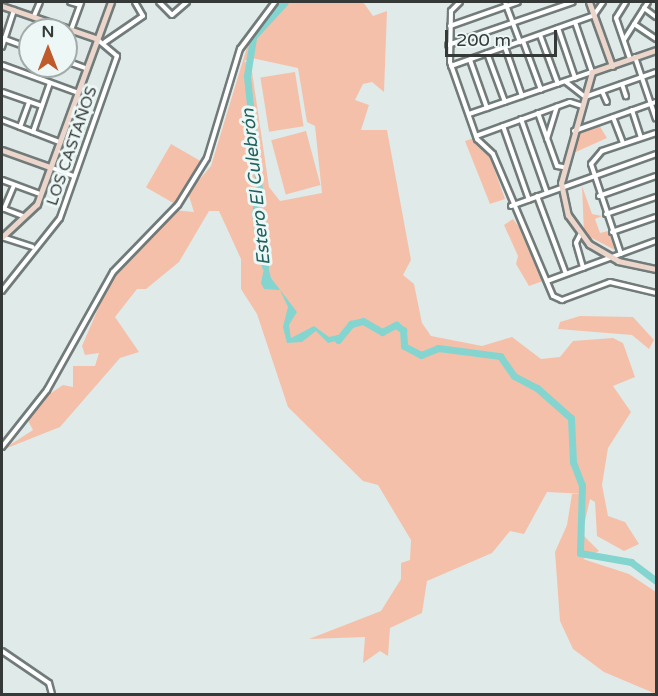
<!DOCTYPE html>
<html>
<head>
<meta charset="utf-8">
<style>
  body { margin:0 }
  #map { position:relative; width:658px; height:696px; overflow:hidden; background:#dfeae9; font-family:"Varela Round",sans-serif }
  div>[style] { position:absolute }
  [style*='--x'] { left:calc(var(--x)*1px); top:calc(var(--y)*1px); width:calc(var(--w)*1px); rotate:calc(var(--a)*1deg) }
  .green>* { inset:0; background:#f5c0aa; transform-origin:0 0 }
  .water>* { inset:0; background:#84d5cf }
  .river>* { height:7px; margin:-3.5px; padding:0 3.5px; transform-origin:3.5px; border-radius:3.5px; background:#84d5cf }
  .roads { filter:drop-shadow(2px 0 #717b7a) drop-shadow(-2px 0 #717b7a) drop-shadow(0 2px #717b7a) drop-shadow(0 -2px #717b7a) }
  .street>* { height:4px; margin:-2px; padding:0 2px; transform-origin:2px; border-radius:2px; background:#fff }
  .secondary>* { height:5px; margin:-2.5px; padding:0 2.5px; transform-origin:2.5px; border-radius:2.5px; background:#ecd5cb }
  span { translate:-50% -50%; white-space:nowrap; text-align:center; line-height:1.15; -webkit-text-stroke:6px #ecf7f6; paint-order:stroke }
  .street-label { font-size:16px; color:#353a39 }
  .water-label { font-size:18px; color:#20625e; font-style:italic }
  .frame { position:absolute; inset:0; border:3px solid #353a39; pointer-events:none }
  .north { position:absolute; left:18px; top:18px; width:60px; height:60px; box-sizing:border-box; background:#ecf7f6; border:2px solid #a3abaa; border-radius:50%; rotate:0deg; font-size:16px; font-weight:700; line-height:24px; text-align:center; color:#353a39 }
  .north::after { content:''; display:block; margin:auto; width:21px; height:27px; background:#bf5a2a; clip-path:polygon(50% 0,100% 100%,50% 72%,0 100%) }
  .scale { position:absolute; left:445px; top:30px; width:112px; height:27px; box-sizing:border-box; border:3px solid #353a39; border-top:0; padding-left:8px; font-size:18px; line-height:21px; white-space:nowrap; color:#353a39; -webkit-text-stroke:4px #ecf7f6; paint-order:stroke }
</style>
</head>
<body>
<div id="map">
  <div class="green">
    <i style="clip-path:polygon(evenodd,276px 2px,363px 2px,373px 16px,387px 11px,384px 92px,372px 82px,363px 84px,355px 100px,369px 105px,361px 130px,387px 130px,411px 260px,403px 275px,414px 284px,422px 323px,431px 336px,482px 346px,512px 337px,541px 359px,560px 357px,573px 341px,613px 338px,623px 343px,635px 377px,613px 386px,631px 412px,608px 448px,602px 485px,608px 516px,625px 522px,639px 544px,624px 551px,597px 536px,595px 502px,590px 499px,582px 534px,599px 551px,583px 559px,629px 574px,656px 592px,656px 694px,604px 672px,573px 649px,560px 621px,555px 552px,567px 525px,572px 494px,586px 494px,547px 492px,524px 534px,510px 531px,492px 553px,427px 581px,422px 613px,390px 628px,388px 656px,380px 651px,363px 663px,365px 637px,309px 639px,381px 611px,401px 579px,401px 563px,410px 560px,411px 540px,378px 485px,363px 481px,288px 407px,257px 314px,241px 289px,241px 259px,219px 211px,209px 211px,179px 262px,146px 289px,137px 289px,115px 317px,139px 352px,120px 358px,60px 427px,2px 450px,33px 430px,26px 417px,33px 405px,63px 385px,73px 387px,73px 366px,95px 366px,99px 353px,85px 355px,82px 346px,110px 281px,174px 210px,194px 212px,188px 193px,211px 166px,251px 34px,276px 2px,252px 58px,298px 68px,307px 122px,315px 126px,322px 193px,280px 201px,269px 187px,251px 65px,244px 61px,252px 58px)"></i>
    <i style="left:295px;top:72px;width:55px;height:35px;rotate:81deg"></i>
    <i style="clip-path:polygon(599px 125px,607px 138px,569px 155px,575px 134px)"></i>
    <i style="left:306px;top:131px;width:56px;height:36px;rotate:75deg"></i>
    <i style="clip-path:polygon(474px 138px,489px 154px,505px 199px,490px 204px,465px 141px)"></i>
    <i style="left:171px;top:144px;width:34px;height:50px;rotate:30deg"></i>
    <i style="clip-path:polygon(582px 186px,592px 214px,602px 216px,595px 219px,600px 233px,608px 231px,615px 250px,584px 234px)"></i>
    <i style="clip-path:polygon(513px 219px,531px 243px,543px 281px,529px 286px,516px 264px,518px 256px,504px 225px)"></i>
    <i style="clip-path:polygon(580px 316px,633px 317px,654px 340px,649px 349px,632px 335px,558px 329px,560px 322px)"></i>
  </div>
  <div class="water">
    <i style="clip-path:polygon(266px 258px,271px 278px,297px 312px,289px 325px,291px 338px,314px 326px,329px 337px,342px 334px,343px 339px,328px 343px,316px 331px,302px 342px,287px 343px,283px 327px,288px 307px,280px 290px,264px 289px,261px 283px)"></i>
  </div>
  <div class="river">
    <i style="--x:265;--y:266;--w:53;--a:-100.9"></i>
    <i style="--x:255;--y:214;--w:25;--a:-81"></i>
    <i style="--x:259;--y:189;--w:114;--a:-96.1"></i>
    <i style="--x:247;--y:76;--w:39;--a:-81"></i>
    <i style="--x:253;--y:37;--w:47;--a:-47.6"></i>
    <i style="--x:338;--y:340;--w:21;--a:-51"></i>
    <i style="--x:351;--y:324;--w:12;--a:-14"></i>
    <i style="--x:363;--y:321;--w:22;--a:30"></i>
    <i style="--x:382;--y:332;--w:16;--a:-27"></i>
    <i style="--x:396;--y:325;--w:9;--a:36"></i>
    <i style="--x:403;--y:330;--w:16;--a:86"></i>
    <i style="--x:404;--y:346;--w:19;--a:28"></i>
    <i style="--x:421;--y:355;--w:18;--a:-22"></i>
    <i style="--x:438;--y:348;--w:63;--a:7.4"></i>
    <i style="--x:500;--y:356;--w:24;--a:55"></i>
    <i style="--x:514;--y:376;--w:26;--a:28"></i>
    <i style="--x:537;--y:388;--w:45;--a:41.4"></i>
    <i style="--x:571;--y:418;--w:44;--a:87.4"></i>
    <i style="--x:573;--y:462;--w:25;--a:69"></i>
    <i style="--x:582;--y:485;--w:68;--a:91.7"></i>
    <i style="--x:580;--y:553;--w:52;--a:10"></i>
    <i style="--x:631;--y:562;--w:31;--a:37"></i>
  </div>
  <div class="roads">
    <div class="street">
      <i style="--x:70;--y:2;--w:10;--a:17"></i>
      <i style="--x:159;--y:2;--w:18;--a:45"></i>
      <i style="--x:172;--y:15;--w:20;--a:-41"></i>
      <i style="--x:460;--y:2;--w:13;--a:135"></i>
      <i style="--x:451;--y:11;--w:51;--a:91.1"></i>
      <i style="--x:450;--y:62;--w:82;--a:70.7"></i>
      <i style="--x:477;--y:139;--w:22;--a:43"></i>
      <i style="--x:493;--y:154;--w:154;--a:67.1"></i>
      <i style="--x:553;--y:296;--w:10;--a:24"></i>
      <i style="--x:562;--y:300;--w:51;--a:-20.6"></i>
      <i style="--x:610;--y:282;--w:47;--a:13.4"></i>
      <i style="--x:505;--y:2;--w:43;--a:69.4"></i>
      <i style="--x:626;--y:2;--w:19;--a:122"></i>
      <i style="--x:616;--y:18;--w:43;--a:71.1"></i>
      <i style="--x:644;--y:8;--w:15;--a:37"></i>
      <i style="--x:34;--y:16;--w:15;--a:-67"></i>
      <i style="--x:634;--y:24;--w:27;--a:34"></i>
      <i style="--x:450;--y:26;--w:72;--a:-19.4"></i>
      <i style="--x:558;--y:28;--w:53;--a:71.2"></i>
      <i style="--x:71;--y:30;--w:30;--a:-70"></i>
      <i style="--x:540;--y:35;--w:52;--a:69.8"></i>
      <i style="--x:2;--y:38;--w:30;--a:20"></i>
      <i style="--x:624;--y:40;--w:45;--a:-57.7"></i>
      <i style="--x:523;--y:41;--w:52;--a:69.8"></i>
      <i style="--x:105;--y:42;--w:46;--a:-34.4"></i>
      <i style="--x:143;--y:16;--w:16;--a:-120"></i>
      <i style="--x:448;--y:45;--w:132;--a:-19"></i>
      <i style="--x:2;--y:47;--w:39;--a:-72"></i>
      <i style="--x:505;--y:47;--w:52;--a:70.9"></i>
      <i style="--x:487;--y:53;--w:52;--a:69.8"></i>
      <i style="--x:635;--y:57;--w:65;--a:71.3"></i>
      <i style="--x:470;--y:60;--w:51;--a:70.5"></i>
      <i style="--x:66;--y:61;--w:20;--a:20"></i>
      <i style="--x:2;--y:65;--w:79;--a:20"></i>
      <i style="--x:451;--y:66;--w:152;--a:-19.6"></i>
      <i style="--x:594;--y:15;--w:16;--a:-55"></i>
      <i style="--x:566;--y:82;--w:24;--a:38"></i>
      <i style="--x:585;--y:97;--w:75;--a:-19.4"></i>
      <i style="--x:622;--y:84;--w:13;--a:72"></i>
      <i style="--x:602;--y:91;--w:12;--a:66"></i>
      <i style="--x:2;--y:92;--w:42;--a:19.3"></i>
      <i style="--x:632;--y:110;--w:28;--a:72"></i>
      <i style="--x:538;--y:113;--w:56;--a:70.3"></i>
      <i style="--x:557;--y:166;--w:6;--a:9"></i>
      <i style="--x:469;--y:114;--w:130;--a:-18.9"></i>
      <i style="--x:592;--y:72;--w:53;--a:-108.8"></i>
      <i style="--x:613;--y:117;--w:28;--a:69"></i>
      <i style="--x:521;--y:119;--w:78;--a:70.6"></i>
      <i style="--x:2;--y:120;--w:61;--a:21.1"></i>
      <i style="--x:503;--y:126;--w:78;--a:70.6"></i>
      <i style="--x:20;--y:127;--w:27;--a:-70"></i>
      <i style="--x:574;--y:131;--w:87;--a:-19.5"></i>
      <i style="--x:33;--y:132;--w:52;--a:-70.9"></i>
      <i style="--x:476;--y:136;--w:100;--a:-19.9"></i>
      <i style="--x:570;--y:102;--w:13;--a:18"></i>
      <i style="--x:547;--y:139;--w:34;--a:-73"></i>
      <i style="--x:50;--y:167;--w:26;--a:21"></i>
      <i style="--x:2;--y:180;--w:40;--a:20.2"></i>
      <i style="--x:537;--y:196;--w:83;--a:69.6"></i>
      <i style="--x:599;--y:196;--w:60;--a:-19.3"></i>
      <i style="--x:511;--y:206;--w:154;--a:-19.7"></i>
      <i style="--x:2;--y:208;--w:22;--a:21"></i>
      <i style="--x:4;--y:209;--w:26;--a:-67"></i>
      <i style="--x:606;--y:214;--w:53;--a:-18.8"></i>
      <i style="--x:612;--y:232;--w:46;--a:-18.8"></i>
      <i style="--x:580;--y:235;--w:9;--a:117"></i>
      <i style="--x:576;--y:243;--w:26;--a:74"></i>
      <i style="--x:2;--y:237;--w:32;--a:18"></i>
      <i style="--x:621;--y:254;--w:95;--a:-108.4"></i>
      <i style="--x:591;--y:164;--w:17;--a:-50"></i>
      <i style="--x:602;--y:151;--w:57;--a:-18.4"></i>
      <i style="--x:547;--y:281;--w:116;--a:-20.2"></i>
      <i style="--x:2;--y:291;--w:93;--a:-51.5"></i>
      <i style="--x:60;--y:218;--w:172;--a:-70.6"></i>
      <i style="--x:117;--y:56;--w:26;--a:-140"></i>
      <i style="--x:2;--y:447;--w:73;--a:-51.7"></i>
      <i style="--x:47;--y:390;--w:135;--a:-60.8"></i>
      <i style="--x:113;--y:272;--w:93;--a:-45.9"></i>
      <i style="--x:178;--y:205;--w:55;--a:-58.3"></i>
      <i style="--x:207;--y:158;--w:114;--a:-73.2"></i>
      <i style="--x:240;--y:49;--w:59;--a:-53.3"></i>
      <i style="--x:2;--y:651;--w:57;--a:34.2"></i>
      <i style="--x:49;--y:683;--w:11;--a:75"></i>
    </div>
    <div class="secondary">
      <i style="--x:589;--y:2;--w:68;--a:70.2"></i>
      <i style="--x:2;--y:6;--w:98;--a:19"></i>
      <i style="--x:656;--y:50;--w:68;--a:161"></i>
      <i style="--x:592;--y:72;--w:115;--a:105.6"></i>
      <i style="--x:561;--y:183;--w:33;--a:78"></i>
      <i style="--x:568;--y:215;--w:36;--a:54"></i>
      <i style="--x:589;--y:244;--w:34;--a:30"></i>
      <i style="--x:618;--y:261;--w:39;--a:12"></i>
      <i style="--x:2;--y:150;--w:51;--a:19.5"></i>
      <i style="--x:2;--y:237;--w:48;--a:-43.3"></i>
      <i style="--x:37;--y:204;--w:215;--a:-69.9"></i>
    </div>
  </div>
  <div class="street-label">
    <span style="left:72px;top:146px;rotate:-71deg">LOS CASTAÑOS</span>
  </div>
  <div class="water-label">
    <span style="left:256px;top:187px;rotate:-96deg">Estero El Culebrón</span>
  </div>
  <div class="frame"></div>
  <div class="north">N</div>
  <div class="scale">200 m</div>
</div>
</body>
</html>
